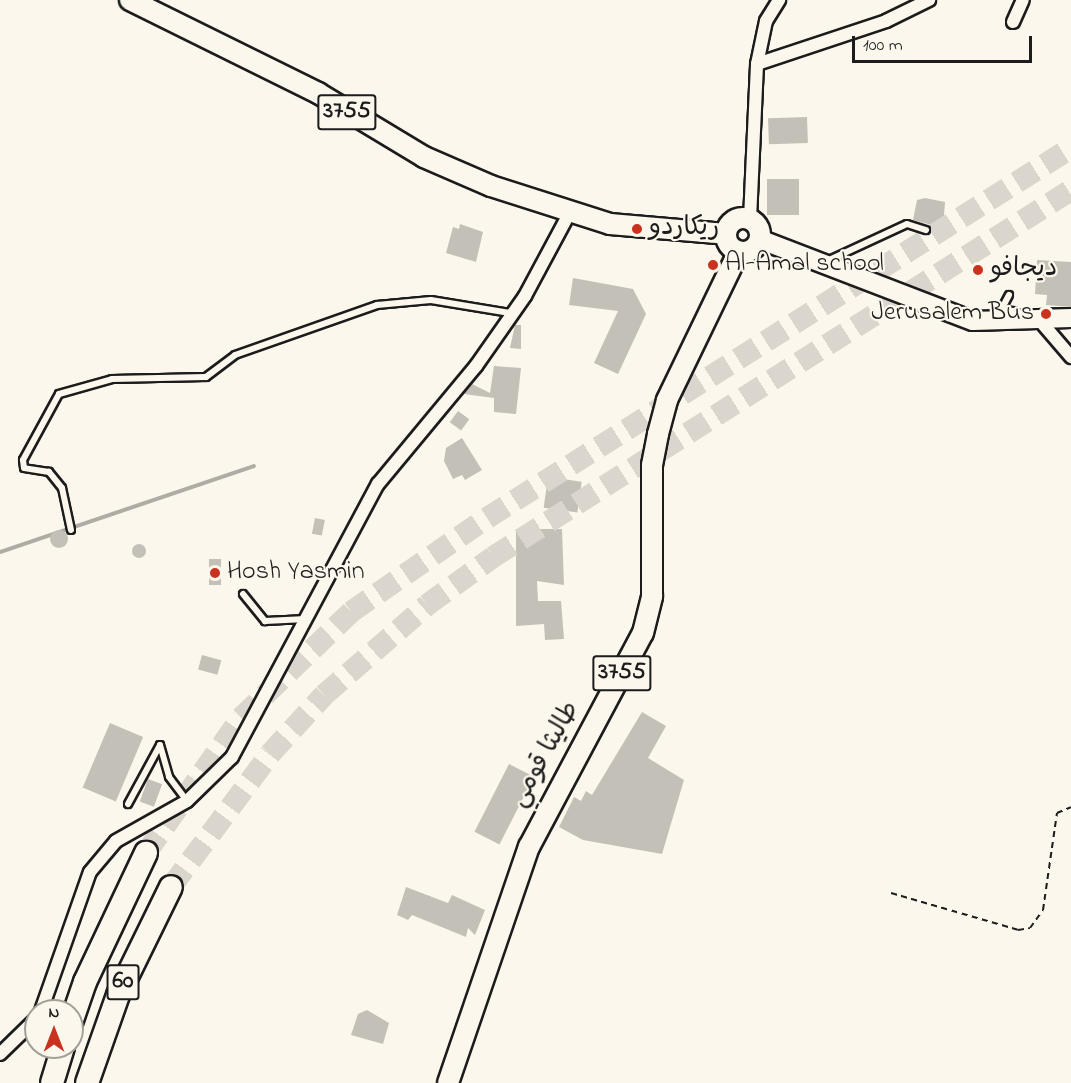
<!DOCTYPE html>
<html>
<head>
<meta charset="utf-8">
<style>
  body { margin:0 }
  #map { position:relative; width:1071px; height:1083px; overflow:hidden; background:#fbf7ec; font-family:"Indie Flower","Playpen Sans Arabic",sans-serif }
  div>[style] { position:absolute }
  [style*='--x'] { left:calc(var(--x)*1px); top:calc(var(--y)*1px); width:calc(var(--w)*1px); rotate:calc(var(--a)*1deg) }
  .stream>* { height:4px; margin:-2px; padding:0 2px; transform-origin:2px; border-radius:2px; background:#afaca5 }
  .building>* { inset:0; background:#c3c0b8; transform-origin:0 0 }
  .round { border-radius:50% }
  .highway-tunnel>* { height:22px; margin-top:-11px; transform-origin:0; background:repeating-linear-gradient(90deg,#dad6cd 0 22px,transparent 0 33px) }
  .path>* { height:2px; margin-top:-1px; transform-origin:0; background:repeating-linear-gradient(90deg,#1c1c1c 0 6px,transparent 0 10.5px) }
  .roads { filter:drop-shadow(2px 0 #1c1c1c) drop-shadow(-2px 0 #1c1c1c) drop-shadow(0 2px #1c1c1c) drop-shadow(0 -2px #1c1c1c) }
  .lane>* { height:6px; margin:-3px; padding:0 3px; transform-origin:3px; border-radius:3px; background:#fbf7ec }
  .street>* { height:12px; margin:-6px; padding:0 6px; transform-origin:6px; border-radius:6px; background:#fbf7ec }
  .secondary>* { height:18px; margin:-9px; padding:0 9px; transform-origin:9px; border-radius:9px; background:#fbf7ec }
  .primary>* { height:20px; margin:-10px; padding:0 10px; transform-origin:10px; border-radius:10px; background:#fbf7ec }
  .primary>.ring { margin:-10px; padding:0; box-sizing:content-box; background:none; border:20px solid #fbf7ec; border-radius:50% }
  .highway>* { height:22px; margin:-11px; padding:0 11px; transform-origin:11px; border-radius:11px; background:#fbf7ec }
  .dots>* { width:16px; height:16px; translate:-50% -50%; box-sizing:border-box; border:3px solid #fbf7ec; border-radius:50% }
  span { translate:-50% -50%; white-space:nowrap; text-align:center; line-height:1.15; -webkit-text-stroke:4.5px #fbf7ec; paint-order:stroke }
  .shield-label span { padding:2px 4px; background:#fbf7ec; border:2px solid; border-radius:4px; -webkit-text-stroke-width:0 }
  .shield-label { font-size:24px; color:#1c1c1c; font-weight:700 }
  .poi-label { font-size:26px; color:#1c1c1c }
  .left { translate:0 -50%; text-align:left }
  .right { translate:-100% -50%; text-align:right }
  .street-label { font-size:26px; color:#1c1c1c }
  .north { position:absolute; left:24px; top:999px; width:60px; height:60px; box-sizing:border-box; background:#fbf7ec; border:2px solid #a29f99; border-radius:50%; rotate:0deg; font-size:16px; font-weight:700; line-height:24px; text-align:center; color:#1c1c1c }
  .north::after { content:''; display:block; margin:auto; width:21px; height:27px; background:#c8321e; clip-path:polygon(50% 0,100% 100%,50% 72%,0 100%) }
  .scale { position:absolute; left:852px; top:36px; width:180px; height:27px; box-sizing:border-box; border:3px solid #1c1c1c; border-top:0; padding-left:8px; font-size:18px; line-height:21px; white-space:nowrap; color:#1c1c1c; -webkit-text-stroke:4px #fbf7ec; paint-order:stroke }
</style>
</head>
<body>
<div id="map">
  <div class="stream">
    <i style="--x:0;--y:552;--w:268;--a:-18.7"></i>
  </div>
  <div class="building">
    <i style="left:807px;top:117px;width:26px;height:39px;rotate:88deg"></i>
    <i style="left:767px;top:179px;width:32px;height:36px"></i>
    <i style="clip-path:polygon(925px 198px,945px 202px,943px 228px,913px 220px,917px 200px)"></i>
    <i style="clip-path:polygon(460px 224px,483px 232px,476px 262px,446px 253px,453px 227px,459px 229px)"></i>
    <i style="clip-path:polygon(1037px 260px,1071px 262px,1071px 307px,1046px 305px,1047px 295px,1035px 294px)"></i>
    <i style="clip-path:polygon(573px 278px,633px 289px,646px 314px,618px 374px,594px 363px,618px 311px,569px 305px)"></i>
    <i style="clip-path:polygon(515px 325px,521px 325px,521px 349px,510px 348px)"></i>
    <i style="clip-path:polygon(494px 366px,521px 368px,516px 414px,494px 412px,494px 398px,464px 394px,472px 384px,490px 393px)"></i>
    <i style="left:458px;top:411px;width:14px;height:14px;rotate:36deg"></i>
    <i style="clip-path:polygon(462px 438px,482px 470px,465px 480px,462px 475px,453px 479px,444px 461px,446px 448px)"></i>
    <i style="left:548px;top:477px;width:34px;height:31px;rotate:8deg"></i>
    <i style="left:315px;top:518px;width:10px;height:16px;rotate:11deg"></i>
    <i style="clip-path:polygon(516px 529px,562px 529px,564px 585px,537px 581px,538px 601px,561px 601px,564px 639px,545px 640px,544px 624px,516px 626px)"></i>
    <i class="round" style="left:50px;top:530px;width:18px;height:18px"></i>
    <i class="round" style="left:132px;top:544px;width:14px;height:14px"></i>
    <i style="left:209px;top:559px;width:12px;height:26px"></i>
    <i style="left:202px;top:655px;width:20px;height:15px;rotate:15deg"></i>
    <i style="clip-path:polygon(642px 712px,666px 726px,648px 758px,684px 780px,662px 854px,583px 840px,559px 827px,574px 797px,581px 801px,586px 791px,592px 795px)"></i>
    <i style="left:110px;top:723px;width:36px;height:70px;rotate:23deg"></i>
    <i style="left:509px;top:764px;width:28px;height:76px;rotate:27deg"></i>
    <i style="left:148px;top:779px;width:15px;height:24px;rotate:20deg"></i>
    <i style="clip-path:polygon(406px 887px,448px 903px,452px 895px,485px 910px,475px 935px,468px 928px,466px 937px,412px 915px,408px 920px,397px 915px)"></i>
    <i style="clip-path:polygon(367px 1010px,389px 1023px,383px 1044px,351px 1035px,358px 1014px)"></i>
  </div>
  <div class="highway-tunnel">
    <i style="--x:146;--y:853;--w:165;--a:-54.9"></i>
    <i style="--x:241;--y:718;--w:153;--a:-43.9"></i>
    <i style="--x:351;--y:612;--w:165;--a:-34.7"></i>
    <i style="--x:487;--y:518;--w:691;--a:-32.36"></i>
    <i style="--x:171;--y:887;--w:166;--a:-53.3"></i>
    <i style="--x:270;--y:754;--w:80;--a:-47.5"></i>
    <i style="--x:324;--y:695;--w:137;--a:-41.1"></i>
    <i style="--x:427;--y:605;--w:82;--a:-36"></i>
    <i style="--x:493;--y:557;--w:685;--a:-32.41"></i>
  </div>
  <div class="path">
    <i style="--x:891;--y:893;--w:132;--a:16.2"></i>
    <i style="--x:1018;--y:930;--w:12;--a:-9"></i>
    <i style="--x:1030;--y:928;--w:22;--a:-54"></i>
    <i style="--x:1043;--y:910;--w:98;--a:-81.8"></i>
    <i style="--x:1057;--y:813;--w:15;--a:-23"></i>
  </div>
  <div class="roads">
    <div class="lane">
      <i style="--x:827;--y:261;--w:88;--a:-24.8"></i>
      <i style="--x:907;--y:224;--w:20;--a:18"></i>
      <i style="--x:1009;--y:295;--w:17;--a:118"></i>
      <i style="--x:1001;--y:310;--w:13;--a:4"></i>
      <i style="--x:71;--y:530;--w:43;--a:-102.1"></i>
      <i style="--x:62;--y:488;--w:21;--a:-129"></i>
      <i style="--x:49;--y:472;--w:25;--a:-171"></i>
      <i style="--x:24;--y:468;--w:8;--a:-97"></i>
      <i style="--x:23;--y:460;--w:75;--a:-61.4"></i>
      <i style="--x:59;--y:394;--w:55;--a:-15.8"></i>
      <i style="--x:112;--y:379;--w:94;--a:-1.2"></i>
      <i style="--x:206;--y:377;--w:36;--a:-37"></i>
      <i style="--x:235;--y:355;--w:151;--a:-19.4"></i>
      <i style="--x:377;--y:305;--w:54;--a:-5.3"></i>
      <i style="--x:431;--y:300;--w:80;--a:9.3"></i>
      <i style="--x:243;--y:594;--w:35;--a:51"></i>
      <i style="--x:265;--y:621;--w:41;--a:-2.8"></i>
      <i style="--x:128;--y:804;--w:67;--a:-61.5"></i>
      <i style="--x:160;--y:745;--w:33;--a:74"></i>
      <i style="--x:169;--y:777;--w:30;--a:53"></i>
    </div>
    <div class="street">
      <i style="--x:1013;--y:22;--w:24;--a:-66"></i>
      <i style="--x:757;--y:64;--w:136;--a:-18.4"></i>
      <i style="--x:886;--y:21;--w:48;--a:-26"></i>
      <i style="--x:750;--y:219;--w:155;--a:-87.4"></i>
      <i style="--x:757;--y:64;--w:44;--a:-78.2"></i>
      <i style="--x:766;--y:21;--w:25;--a:-58"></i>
      <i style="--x:1042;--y:323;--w:45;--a:49.5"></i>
      <i style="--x:41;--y:1011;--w:147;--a:-70.6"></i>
      <i style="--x:90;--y:872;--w:40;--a:-50"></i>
      <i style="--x:116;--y:841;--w:81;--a:-29.4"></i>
      <i style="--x:187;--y:801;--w:63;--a:-44.4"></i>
      <i style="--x:232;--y:757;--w:310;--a:-61.9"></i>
      <i style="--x:378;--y:484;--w:153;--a:-50.3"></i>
      <i style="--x:476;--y:366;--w:85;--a:-55"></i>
      <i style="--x:525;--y:296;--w:95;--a:-61.8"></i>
      <i style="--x:0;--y:1054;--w:50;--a:-44.2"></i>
    </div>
    <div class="secondary">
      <i style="--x:759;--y:239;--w:229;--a:21"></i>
      <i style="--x:973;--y:321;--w:98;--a:-1.8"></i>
    </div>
    <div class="primary">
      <i style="--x:130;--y:0;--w:210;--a:26.3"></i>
      <i style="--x:318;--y:93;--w:124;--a:31.1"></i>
      <i style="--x:424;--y:157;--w:73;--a:23.4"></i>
      <i style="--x:491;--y:186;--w:125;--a:17.7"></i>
      <i style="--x:610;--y:224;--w:116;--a:4.9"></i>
      <i class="ring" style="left:726px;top:218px;width:14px;height:14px"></i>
      <i style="--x:448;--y:1083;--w:250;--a:-71.1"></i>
      <i style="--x:529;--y:847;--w:242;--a:-62"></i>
      <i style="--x:643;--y:633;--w:38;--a:-76"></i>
      <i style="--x:652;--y:596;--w:131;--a:-90"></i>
      <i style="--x:652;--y:465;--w:32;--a:-79"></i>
      <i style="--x:658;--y:434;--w:35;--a:-75"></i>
      <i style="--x:667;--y:400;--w:165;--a:-64.2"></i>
    </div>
    <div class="highway">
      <i style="--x:72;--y:1020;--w:40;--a:-71.1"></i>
      <i style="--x:85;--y:982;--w:143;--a:-64.7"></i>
      <i style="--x:52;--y:1083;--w:38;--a:-73"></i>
      <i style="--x:87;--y:1083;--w:93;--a:-70.6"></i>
      <i style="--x:118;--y:995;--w:120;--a:-63.9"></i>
    </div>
  </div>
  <div class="dots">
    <i style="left:637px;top:229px;background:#c8321e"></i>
    <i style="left:713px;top:265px;background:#c8321e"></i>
    <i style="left:978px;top:270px;background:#c8321e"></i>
    <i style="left:1046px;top:314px;background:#c8321e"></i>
    <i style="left:215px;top:573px;background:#c8321e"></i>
  </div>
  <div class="shield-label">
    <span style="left:347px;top:112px">3755</span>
    <span style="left:622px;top:673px">3755</span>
    <span style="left:123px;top:982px">60</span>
  </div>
  <div class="poi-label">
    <span class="left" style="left:649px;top:229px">ريكاردو</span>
    <span class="left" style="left:725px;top:265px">Al-Amal school</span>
    <span class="left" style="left:990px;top:270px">ديجافو</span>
    <span class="right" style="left:1034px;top:314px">Jerusalem Bus</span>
    <span class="left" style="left:227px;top:573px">Hosh Yasmin</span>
  </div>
  <div class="street-label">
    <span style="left:546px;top:755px;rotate:-61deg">طاليثا قومي</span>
  </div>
  <div class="north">N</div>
  <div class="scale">100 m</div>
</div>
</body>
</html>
